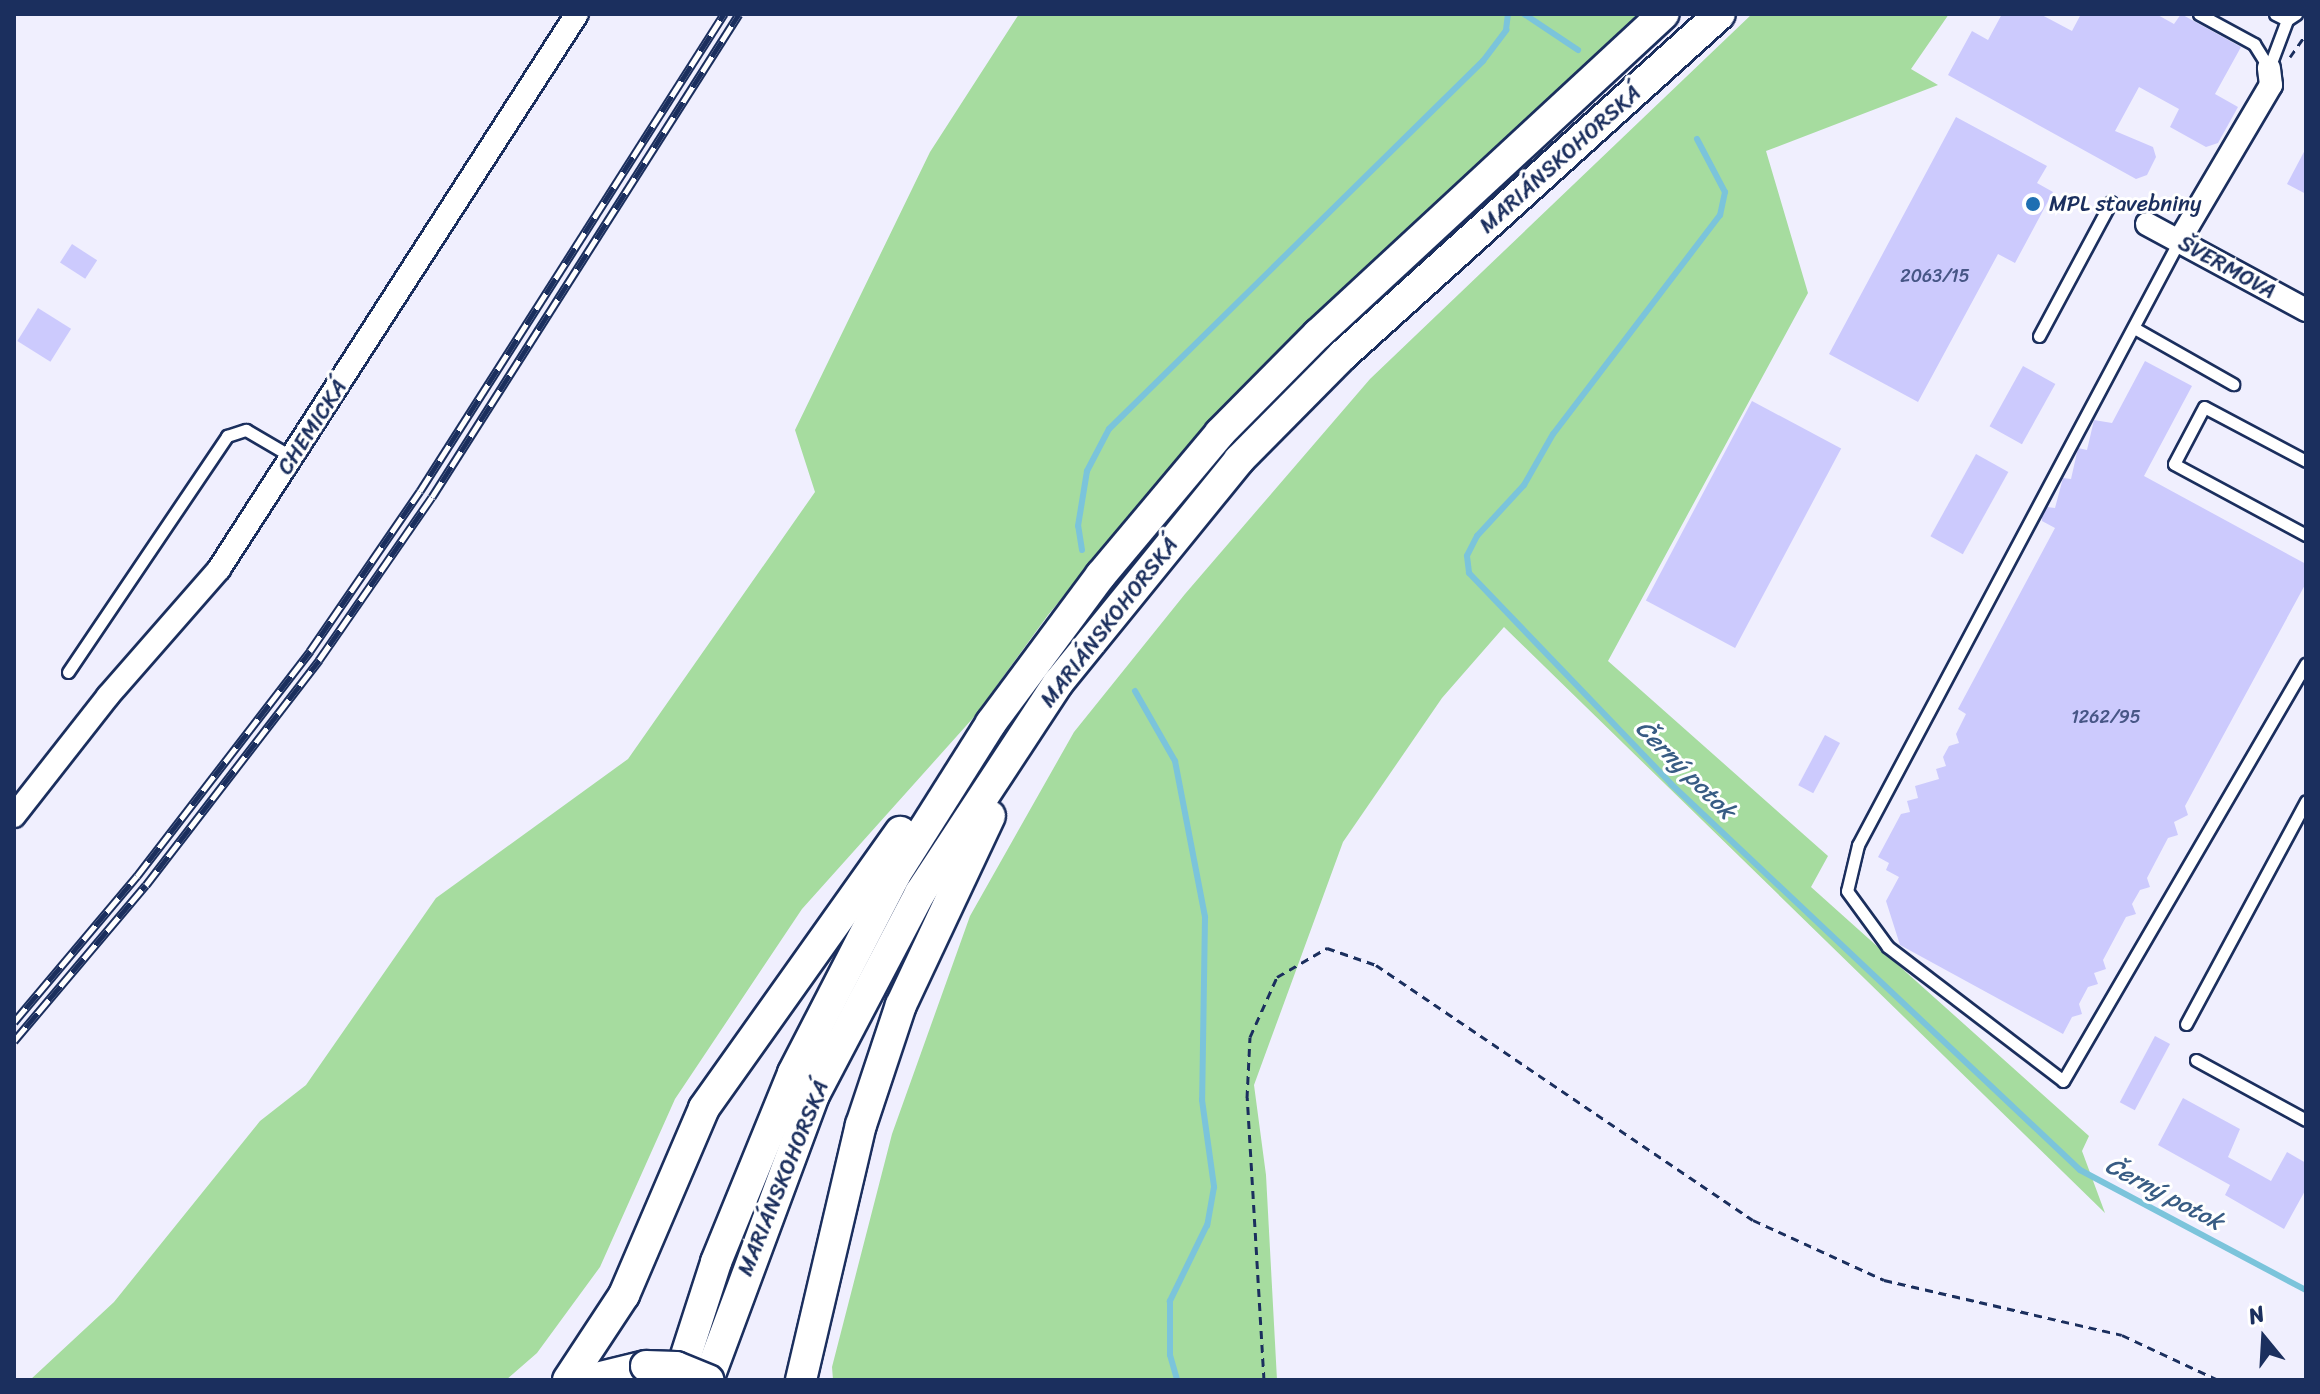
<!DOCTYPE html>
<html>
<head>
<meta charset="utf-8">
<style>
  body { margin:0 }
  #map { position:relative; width:2320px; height:1394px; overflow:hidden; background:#f0effe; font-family:Sriracha,sans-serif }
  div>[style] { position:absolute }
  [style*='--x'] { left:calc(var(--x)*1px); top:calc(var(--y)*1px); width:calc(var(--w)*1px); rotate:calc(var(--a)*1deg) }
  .green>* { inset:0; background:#a6dc9f }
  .stream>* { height:6px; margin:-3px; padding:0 3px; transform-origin:3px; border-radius:3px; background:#7bc4db }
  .building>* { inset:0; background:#cccafd; transform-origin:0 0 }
  .path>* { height:3px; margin-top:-1.5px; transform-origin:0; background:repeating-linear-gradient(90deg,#1b2f5e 0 8px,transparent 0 14px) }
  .roads { filter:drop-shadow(2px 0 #1b2f5e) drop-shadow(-2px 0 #1b2f5e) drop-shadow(0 2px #1b2f5e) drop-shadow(0 -2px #1b2f5e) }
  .service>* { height:11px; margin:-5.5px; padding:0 5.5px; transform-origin:5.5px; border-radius:5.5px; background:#fff }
  .minor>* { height:22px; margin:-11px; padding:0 11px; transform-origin:11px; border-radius:11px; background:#fff }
  .secondary>* { height:30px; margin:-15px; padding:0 15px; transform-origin:15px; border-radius:15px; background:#fff }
  .rail>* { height:9px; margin-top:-4.5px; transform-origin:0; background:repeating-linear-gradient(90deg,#fff 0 18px,#1b2f5e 0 36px); box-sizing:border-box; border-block:2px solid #1b2f5e }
  .bridges { filter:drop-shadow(2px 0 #1b2f5e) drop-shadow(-2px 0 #1b2f5e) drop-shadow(0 2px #1b2f5e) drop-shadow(0 -2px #1b2f5e) }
  .secondary-bridge>* { height:30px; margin:-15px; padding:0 15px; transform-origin:15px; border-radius:15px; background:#fff }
  .dots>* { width:22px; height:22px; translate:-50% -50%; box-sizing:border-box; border:4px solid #fff; border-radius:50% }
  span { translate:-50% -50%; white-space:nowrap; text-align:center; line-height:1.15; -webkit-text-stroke:6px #fff; paint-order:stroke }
  .number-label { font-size:18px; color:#475686 }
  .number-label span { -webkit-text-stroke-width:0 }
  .street-label { font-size:22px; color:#1b2f5e }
  .poi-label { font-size:22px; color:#1b2f5e }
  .left { translate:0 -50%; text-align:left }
  .water-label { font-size:24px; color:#385c84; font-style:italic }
  .frame { position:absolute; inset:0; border:16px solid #1b2f5e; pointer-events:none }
  .north { position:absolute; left:2224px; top:1298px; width:80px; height:80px; -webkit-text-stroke:6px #fff; paint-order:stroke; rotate:342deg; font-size:22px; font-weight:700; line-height:32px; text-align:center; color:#1b2f5e }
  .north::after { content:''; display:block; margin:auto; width:28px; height:36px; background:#1b2f5e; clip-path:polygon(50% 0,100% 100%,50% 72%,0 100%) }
</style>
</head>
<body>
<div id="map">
  <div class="green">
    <i style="clip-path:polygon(1019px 14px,1641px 14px,1302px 328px,1200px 431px,1048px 615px,974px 717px,802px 909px,675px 1099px,600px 1267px,537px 1353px,506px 1380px,30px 1380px,114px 1302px,260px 1121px,306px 1085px,436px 898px,628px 759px,815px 492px,795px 430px,930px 152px)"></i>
    <i style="clip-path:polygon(1752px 14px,1949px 14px,1911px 69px,1938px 85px,1766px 151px,1808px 293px,1608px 661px,1828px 856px,1811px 887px,2089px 1136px,2082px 1151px,2105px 1213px,1504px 627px,1442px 698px,1343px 842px,1254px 1085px,1266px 1175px,1277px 1380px,833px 1380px,832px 1367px,892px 1134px,970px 916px,1074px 732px,1185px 594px,1370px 379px)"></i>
  </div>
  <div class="stream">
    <i style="--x:1524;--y:14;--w:65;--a:33.7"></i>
    <i style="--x:1697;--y:139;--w:60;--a:62.2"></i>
    <i style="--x:1725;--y:192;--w:24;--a:102"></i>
    <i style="--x:1720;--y:215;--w:275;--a:127.3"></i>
    <i style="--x:1553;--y:434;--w:59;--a:119.6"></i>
    <i style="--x:1524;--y:485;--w:69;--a:132.7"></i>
    <i style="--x:1477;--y:536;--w:22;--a:117"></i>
    <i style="--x:1467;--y:556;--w:17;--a:83"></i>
    <i style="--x:1469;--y:573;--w:292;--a:46.2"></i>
    <i style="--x:1671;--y:784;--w:562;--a:43.34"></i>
    <i style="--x:2080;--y:1170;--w:256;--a:28"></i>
    <i style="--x:1082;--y:550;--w:24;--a:-99"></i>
    <i style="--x:1078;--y:526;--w:56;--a:-80.7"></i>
    <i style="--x:1087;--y:471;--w:47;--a:-62.4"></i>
    <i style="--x:1109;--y:429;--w:525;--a:-44.54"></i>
    <i style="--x:1483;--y:61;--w:39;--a:-53"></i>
    <i style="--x:1506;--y:30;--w:16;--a:-83"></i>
    <i style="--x:1135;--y:691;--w:81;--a:60.3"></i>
    <i style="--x:1175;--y:761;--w:159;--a:79.1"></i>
    <i style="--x:1205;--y:917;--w:183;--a:90.9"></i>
    <i style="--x:1202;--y:1100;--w:88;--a:82.1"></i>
    <i style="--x:1214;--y:1187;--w:39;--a:100"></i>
    <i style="--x:1207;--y:1225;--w:85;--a:116"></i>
    <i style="--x:1170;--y:1301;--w:54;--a:90"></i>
    <i style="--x:1170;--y:1355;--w:26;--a:74"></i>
  </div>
  <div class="building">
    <i style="clip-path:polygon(2002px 14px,2040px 14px,2072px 31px,2081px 14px,2156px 14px,2174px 24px,2181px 14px,2241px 47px,2215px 94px,2238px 107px,2218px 143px,2206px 147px,2170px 127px,2179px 109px,2139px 87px,2115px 131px,2153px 147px,2156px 157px,2147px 175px,2136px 179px,1948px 75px,1972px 31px,1988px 40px)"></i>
    <i style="clip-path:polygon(1956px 117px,2047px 166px,2037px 183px,2053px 192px,2015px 263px,1998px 254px,1918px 402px,1829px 354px)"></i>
    <i style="clip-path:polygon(2306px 148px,2306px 194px,2287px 184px)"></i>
    <i style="left:72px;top:244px;width:30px;height:22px;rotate:33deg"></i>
    <i style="left:38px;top:308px;width:39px;height:39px;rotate:32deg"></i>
    <i style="clip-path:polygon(2145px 361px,2192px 386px,2144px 476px,2306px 564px,2306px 583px,2185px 806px,2188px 815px,2174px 822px,2178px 835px,2168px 838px,2147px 878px,2150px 887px,2140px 890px,2132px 904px,2136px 914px,2126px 917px,2103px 960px,2106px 969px,2094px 973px,2098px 984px,2088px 987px,2079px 1004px,2082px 1014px,2072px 1017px,2063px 1034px,1900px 945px,1886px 901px,1899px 877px,1886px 870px,1889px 863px,1878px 857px,1901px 814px,1910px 812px,1907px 801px,1918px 798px,1915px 786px,1939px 779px,1936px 769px,1946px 766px,1943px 757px,1949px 746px,1959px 743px,1956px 734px,1966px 714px,1958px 709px,2055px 528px,2042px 521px,2042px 516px,2047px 507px,2055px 508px,2063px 478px,2071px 479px,2078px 448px,2087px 450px,2094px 420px,2112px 423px)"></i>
    <i style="left:2023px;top:366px;width:37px;height:69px;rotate:29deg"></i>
    <i style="left:1752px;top:401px;width:101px;height:226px;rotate:28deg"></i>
    <i style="left:1976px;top:454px;width:37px;height:94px;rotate:29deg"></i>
    <i style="left:1825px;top:735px;width:17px;height:57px;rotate:28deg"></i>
    <i style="left:2155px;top:1036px;width:17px;height:75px;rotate:28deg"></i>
    <i style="clip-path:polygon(2183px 1098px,2240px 1129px,2228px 1157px,2271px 1181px,2287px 1152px,2306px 1163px,2306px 1189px,2284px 1229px,2225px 1195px,2230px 1185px,2158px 1145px)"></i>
  </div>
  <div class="path">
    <i style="--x:2290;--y:57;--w:28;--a:-55"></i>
    <i style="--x:1264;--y:1380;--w:283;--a:-93.4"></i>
    <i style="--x:1247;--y:1098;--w:61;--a:-87.2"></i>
    <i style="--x:1250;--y:1037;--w:66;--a:-65.8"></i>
    <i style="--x:1277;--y:977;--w:58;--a:-30.1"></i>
    <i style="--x:1327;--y:948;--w:52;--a:19.1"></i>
    <i style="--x:1376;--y:965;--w:455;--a:34.1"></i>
    <i style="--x:1753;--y:1220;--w:144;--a:24.6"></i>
    <i style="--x:1884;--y:1280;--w:244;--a:13"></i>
    <i style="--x:2122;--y:1335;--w:106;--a:25.1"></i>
  </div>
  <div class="roads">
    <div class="service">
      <i style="--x:2199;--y:14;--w:63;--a:28.6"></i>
      <i style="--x:2254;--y:44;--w:28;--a:58"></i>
      <i style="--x:2275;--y:14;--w:13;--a:27"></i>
      <i style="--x:2287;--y:20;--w:11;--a:-34"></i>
      <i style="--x:2269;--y:68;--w:51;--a:-69.4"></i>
      <i style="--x:2179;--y:241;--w:684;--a:117.99"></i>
      <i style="--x:1858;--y:845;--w:47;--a:103.4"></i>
      <i style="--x:1847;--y:891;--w:69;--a:53.8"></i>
      <i style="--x:1888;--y:947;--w:220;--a:37.4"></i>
      <i style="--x:2063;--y:1081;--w:483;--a:-59.8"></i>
      <i style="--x:2136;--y:329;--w:112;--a:29.6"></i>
      <i style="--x:2039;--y:336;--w:152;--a:-61.8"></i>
      <i style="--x:2306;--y:461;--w:115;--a:-152.1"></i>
      <i style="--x:2204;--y:407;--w:64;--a:117.8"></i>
      <i style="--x:2174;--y:464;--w:150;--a:28.3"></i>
      <i style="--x:68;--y:672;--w:285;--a:-56"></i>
      <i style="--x:227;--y:436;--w:20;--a:-18"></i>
      <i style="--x:246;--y:430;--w:53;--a:30.4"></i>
      <i style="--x:2186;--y:1024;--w:253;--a:-61.7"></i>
      <i style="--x:2196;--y:1060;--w:125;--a:28.6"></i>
    </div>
    <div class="minor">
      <i style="--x:2147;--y:224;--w:181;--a:28.4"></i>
      <i style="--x:2179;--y:241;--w:181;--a:-59.5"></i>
      <i style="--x:2271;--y:85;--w:17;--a:-97"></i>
      <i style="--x:14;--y:816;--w:152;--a:-51.9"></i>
      <i style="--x:108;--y:696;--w:169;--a:-48.8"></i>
      <i style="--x:219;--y:569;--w:660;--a:-57.18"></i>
    </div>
    <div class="secondary">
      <i style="--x:568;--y:1380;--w:102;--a:-56.6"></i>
      <i style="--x:624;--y:1295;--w:203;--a:-66.8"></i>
      <i style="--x:704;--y:1108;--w:339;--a:-54.6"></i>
      <i style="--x:588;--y:1380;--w:60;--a:-13.6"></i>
      <i style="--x:678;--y:1380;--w:124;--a:-72.1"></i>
      <i style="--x:716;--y:1262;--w:204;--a:-67.8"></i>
      <i style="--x:793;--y:1073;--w:223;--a:-62.7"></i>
      <i style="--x:895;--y:875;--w:180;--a:-57.7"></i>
      <i style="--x:991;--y:723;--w:184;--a:-53.4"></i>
      <i style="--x:1101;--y:575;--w:185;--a:-50"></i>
      <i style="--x:1220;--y:433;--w:139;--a:-45.3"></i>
      <i style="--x:1318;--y:334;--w:471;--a:-42.8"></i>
      <i style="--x:708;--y:1380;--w:304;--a:-69.6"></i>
      <i style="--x:814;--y:1095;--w:228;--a:-62.3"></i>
      <i style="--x:920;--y:893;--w:251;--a:-56.7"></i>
      <i style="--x:1058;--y:683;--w:287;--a:-50.9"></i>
      <i style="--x:1239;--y:460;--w:148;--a:-45.3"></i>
      <i style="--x:1343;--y:355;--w:508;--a:-42.13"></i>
      <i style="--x:801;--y:1380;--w:262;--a:-76.8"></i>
      <i style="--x:861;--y:1125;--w:126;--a:-71.6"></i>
      <i style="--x:901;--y:1005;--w:209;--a:-64.8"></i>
    </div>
  </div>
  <div class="rail">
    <i style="--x:14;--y:1022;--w:191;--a:-49.9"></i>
    <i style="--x:137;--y:876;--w:284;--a:-52.4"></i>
    <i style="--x:310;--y:651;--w:194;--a:-55.5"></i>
    <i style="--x:420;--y:491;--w:566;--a:-57.49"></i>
    <i style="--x:14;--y:1041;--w:204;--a:-49.8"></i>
    <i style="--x:146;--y:885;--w:284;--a:-52.4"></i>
    <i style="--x:319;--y:660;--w:198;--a:-55.3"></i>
    <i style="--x:432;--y:497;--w:572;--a:-57.56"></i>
  </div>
  <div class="bridges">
    <div class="secondary-bridge">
      <i style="--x:646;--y:1366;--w:30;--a:2"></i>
      <i style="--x:676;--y:1367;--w:35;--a:22"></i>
    </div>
  </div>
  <div class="dots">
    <i style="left:2033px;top:204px;background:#1f6fb2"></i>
  </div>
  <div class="number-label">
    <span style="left:1935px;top:276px">2063/15</span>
    <span style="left:2106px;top:717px">1262/95</span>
  </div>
  <div class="street-label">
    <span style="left:1560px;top:159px;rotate:-42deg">MARIÁNSKOHORSKÁ</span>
    <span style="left:2227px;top:267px;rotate:29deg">ŠVERMOVA</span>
    <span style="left:312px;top:427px;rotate:-57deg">CHEMICKÁ</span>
    <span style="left:1109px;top:622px;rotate:-52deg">MARIÁNSKOHORSKÁ</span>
    <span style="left:783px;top:1178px;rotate:-68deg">MARIÁNSKOHORSKÁ</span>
  </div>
  <div class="poi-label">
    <span class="left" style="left:2049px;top:204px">MPL stavebniny</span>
  </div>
  <div class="water-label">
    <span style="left:1685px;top:770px;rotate:45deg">Černý potok</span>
    <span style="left:2164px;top:1194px;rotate:28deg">Černý potok</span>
  </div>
  <div class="frame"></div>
  <div class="north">N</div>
</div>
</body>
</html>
